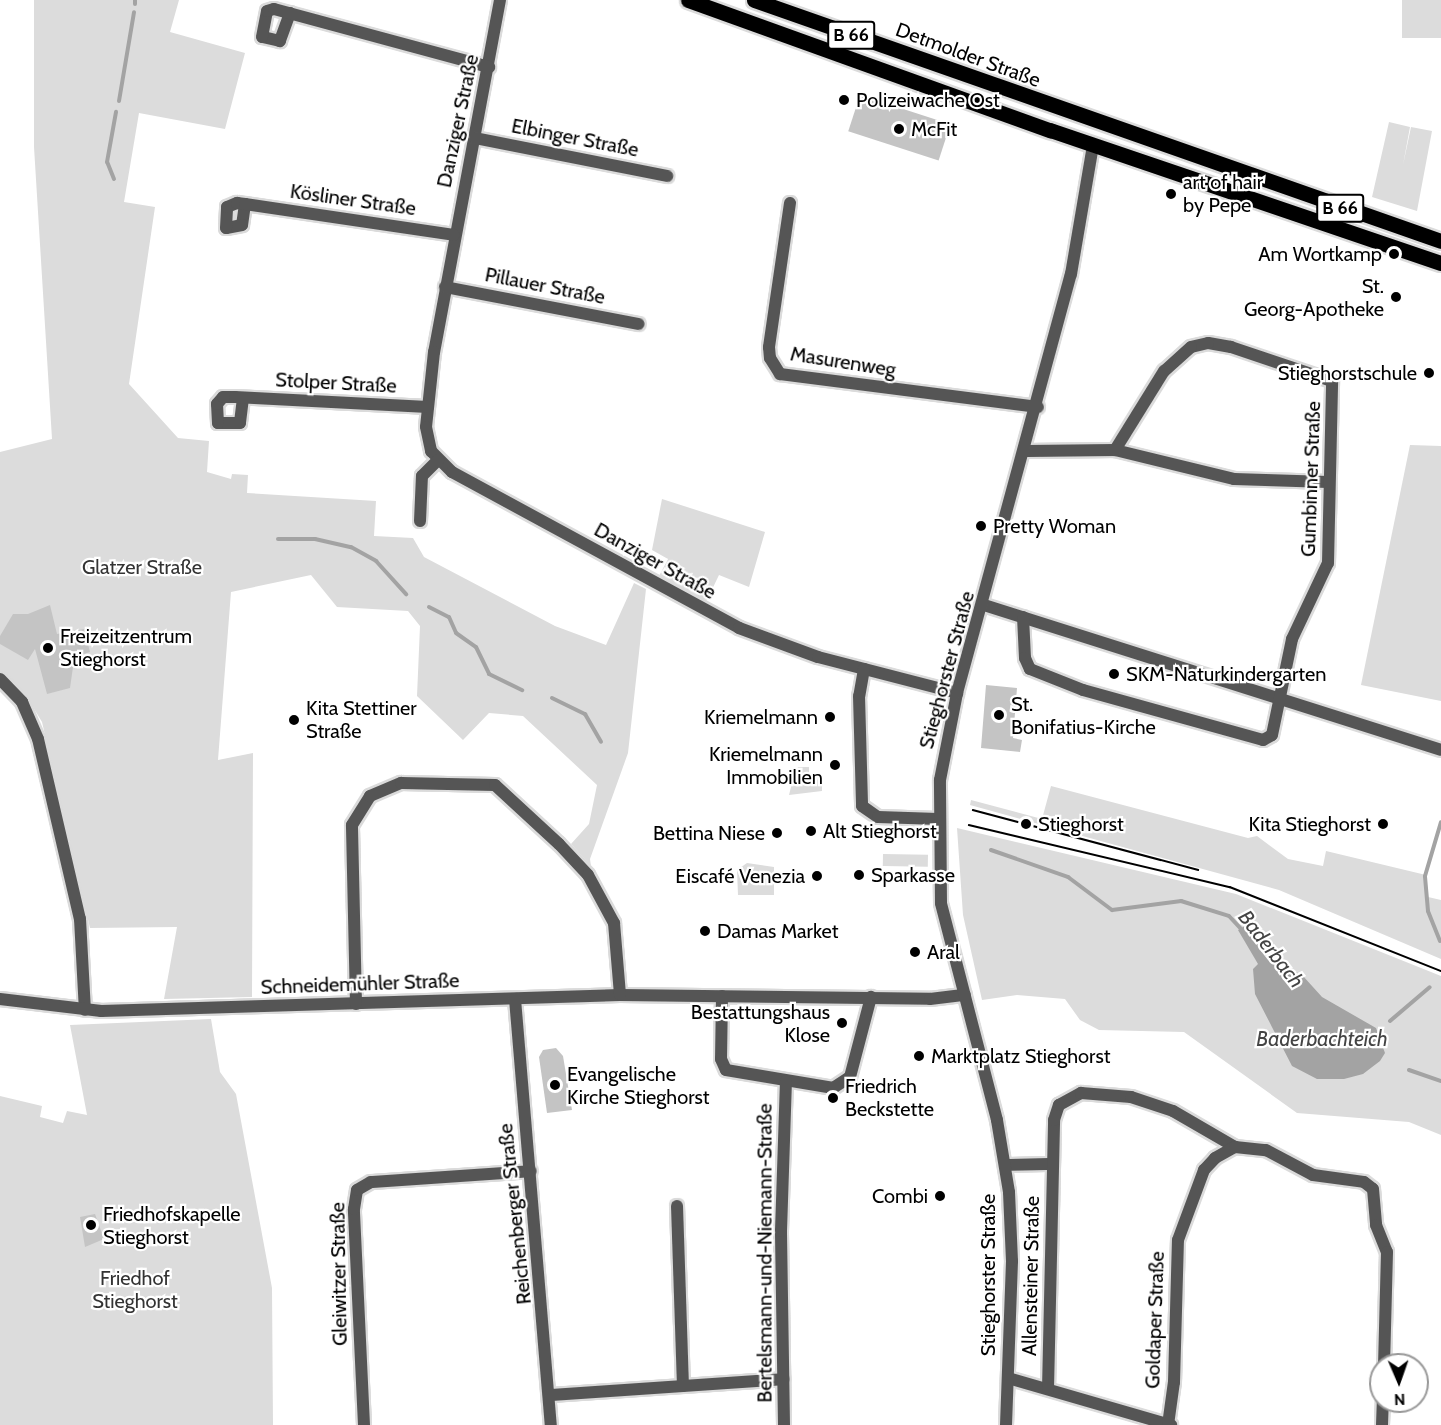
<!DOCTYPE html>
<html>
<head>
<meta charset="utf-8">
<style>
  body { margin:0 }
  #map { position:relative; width:1441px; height:1425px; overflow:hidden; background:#fff; font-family:Cabin,sans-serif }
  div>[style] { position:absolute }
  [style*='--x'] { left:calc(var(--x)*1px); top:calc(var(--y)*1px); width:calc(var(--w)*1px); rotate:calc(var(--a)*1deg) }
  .green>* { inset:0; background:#dcdcdc; transform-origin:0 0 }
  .water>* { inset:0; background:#a3a3a3 }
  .stream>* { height:4px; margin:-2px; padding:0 2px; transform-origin:2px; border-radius:2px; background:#a3a3a3 }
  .building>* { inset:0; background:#c4c4c4; transform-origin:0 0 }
  .roads { filter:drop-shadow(2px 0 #dbdbdb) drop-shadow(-2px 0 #dbdbdb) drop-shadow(0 2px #dbdbdb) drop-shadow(0 -2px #dbdbdb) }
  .minor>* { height:12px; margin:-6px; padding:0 6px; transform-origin:6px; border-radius:6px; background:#555 }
  .major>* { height:15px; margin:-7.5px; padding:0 7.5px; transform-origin:7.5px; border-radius:7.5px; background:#000 }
  .tram>* { height:1.5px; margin:-0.75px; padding:0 0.75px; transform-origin:0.75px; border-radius:0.75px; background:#000 }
  .dots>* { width:16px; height:16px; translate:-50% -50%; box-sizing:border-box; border:3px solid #fff; border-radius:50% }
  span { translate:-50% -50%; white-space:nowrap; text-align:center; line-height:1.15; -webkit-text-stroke:4.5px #fff; paint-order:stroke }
  .shield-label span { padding:2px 4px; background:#fff; border:2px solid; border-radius:4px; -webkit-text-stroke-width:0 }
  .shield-label { font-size:18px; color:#000; font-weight:700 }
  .street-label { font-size:20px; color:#000 }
  .poi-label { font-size:20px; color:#000 }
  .left { translate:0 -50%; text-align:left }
  .right { translate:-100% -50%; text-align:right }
  .park-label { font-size:20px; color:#333 }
  .water-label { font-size:21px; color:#444; font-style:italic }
  .north { position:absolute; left:1369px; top:1353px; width:60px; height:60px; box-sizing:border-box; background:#fff; border:2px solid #999; border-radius:50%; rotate:178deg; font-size:16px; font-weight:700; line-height:24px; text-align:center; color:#000 }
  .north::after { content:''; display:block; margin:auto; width:21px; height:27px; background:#000; clip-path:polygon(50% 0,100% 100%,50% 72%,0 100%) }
</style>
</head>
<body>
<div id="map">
  <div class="green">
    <i style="clip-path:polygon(34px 0,179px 0,170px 32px,245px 53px,225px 129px,139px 113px,124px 202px,155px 207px,129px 384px,178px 438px,209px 441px,207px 472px,231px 479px,232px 474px,248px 475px,247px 493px,376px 501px,374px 536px,413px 538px,424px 557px,555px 626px,606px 645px,634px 583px,646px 589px,628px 753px,590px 859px,591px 866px,571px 844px,589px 824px,597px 785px,523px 716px,489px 713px,463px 740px,417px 696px,420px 626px,408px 611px,337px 607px,311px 575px,231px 592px,218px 760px,253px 753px,252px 997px,164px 999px,177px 927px,90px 928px,42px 722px,25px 694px,0 671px,0 452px,52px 439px,34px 147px)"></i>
    <i style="left:1402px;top:0;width:39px;height:38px"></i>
    <i style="clip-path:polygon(1389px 122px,1410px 127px,1403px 165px,1411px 127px,1432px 131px,1417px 211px,1372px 197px)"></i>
    <i style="clip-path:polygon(1410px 445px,1441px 446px,1441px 701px,1361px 685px)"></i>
    <i style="clip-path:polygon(662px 499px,765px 532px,749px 587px,719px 575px,706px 602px,659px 576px,668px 559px,652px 550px)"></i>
    <i style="clip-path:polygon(796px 767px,809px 767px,809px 776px,822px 776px,822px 791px,789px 795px)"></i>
    <i style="clip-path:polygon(1051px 786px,1248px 838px,1257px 836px,1288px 859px,1323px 866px,1326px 851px,1426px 875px,1428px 897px,1441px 900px,1441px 959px,1279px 890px,970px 805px,971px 800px,1042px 819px)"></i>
    <i style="clip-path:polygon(957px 828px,1236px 894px,1441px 976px,1441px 1135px,1409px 1122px,1297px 1113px,1184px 1032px,1099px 1030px,1080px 1020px,1065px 999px,1017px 995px,982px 1000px,963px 915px)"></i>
    <i style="left:883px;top:854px;width:45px;height:12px;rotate:1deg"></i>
    <i style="clip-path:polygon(747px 863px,774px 867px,774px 895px,738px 895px,737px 870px)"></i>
    <i style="clip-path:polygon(211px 1019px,220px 1072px,236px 1094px,272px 1288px,273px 1425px,0 1425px,0 1096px,42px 1106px,40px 1117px,63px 1123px,67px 1111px,87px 1115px,70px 1025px)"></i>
  </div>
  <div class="water">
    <i style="clip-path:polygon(1245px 926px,1266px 955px,1303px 976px,1322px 997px,1376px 1028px,1385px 1053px,1380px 1061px,1363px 1074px,1344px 1079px,1317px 1079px,1292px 1066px,1255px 994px,1253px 969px,1258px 964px,1238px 930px)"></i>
  </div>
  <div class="stream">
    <i style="--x:135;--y:4;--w:4;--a:-90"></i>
    <i style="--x:119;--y:101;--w:90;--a:-80.4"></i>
    <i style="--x:114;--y:179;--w:18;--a:-112"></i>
    <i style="--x:107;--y:162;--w:51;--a:-79.8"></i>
    <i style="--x:278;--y:539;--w:37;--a:0"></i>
    <i style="--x:315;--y:539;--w:37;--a:13"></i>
    <i style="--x:351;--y:547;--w:29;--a:29"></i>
    <i style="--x:376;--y:561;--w:45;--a:47.7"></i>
    <i style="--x:429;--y:607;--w:22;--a:27"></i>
    <i style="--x:449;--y:617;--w:17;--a:66"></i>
    <i style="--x:456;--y:633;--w:24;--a:35"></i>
    <i style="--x:476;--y:647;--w:30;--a:64"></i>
    <i style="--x:489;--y:674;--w:37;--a:26"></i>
    <i style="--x:552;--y:698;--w:37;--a:26"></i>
    <i style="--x:585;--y:714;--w:32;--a:60"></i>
    <i style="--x:991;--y:850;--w:82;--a:19.3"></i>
    <i style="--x:1068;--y:877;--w:55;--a:36.9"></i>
    <i style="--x:1112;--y:910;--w:70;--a:-7.4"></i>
    <i style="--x:1181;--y:901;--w:50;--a:17.4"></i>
    <i style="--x:1229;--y:916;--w:21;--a:47"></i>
    <i style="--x:1440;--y:941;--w:32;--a:-112"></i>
    <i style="--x:1428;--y:911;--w:35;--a:-95"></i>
    <i style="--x:1425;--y:876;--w:56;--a:-73.5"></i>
    <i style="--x:1390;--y:1021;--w:52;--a:-40.4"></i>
    <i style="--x:1409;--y:1070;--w:34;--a:19"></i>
  </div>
  <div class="building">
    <i style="left:860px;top:95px;width:95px;height:38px;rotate:18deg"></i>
    <i style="clip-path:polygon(50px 605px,57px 634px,84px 629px,90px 652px,80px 655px,73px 667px,70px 688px,47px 694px,35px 649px,28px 660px,0 644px,0 636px,13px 614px,28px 614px)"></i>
    <i style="clip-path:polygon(986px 685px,1017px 688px,1013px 738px,1022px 740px,1020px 752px,981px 748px)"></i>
    <i style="clip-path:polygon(556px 1048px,563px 1056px,572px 1110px,547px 1113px,539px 1057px,543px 1050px)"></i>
    <i style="clip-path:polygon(95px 1214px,104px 1239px,85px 1247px,80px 1217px)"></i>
  </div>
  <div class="roads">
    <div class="minor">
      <i style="--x:500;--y:0;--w:358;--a:100.6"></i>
      <i style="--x:434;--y:352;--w:75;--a:96.1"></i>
      <i style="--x:426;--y:427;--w:25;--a:78"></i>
      <i style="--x:431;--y:451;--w:30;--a:45"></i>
      <i style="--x:452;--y:472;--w:327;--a:28.5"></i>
      <i style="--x:739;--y:628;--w:84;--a:20.2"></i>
      <i style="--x:818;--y:657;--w:144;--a:14.5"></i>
      <i style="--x:290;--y:13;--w:30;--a:110"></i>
      <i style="--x:280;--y:41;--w:18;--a:-167"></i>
      <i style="--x:262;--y:37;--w:26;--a:-79"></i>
      <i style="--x:267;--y:11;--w:7;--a:-16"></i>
      <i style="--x:274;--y:9;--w:223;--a:15.1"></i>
      <i style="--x:475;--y:138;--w:196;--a:11.2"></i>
      <i style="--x:790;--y:203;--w:146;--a:98.3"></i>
      <i style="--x:769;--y:347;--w:11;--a:85"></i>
      <i style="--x:770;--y:358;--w:19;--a:58"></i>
      <i style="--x:780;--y:374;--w:260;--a:7.3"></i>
      <i style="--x:245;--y:204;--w:21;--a:98"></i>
      <i style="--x:242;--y:225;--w:16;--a:169"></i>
      <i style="--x:226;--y:228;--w:21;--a:-87"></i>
      <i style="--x:227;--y:207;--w:11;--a:-22"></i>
      <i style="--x:237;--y:203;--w:8;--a:7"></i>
      <i style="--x:245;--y:204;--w:211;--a:8.4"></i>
      <i style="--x:445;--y:287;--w:197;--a:10.8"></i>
      <i style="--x:243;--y:398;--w:25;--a:97"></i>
      <i style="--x:240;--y:423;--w:22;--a:180"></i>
      <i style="--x:218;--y:423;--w:19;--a:-93"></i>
      <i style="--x:217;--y:404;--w:9;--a:-49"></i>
      <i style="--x:223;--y:397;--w:12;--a:0"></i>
      <i style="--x:235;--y:397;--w:193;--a:3"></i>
      <i style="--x:1027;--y:451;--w:88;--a:-0.7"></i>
      <i style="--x:1115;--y:450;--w:122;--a:13.7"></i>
      <i style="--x:1234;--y:479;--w:94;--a:1.8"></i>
      <i style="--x:420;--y:521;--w:45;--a:-87.5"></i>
      <i style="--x:422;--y:476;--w:23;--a:-45"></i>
      <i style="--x:984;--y:605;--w:479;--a:17.6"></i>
      <i style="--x:1023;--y:617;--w:41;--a:87.2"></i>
      <i style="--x:1025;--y:658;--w:12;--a:66"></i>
      <i style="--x:1030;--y:669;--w:57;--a:21.6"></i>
      <i style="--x:1083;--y:690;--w:187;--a:15.5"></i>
      <i style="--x:1263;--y:740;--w:10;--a:-29"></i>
      <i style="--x:1272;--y:735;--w:98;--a:-78.2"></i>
      <i style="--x:1292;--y:639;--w:84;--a:-64.7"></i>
      <i style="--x:1328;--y:563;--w:182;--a:-88.7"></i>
      <i style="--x:1332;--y:381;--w:107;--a:-161.4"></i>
      <i style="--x:1231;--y:347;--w:23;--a:-170"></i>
      <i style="--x:1208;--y:343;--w:17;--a:167"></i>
      <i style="--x:1191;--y:347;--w:36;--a:138"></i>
      <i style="--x:1164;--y:371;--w:93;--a:121.8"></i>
      <i style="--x:864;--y:669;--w:27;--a:100"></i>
      <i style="--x:859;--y:696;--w:110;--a:88.4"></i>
      <i style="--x:862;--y:806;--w:19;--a:35"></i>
      <i style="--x:878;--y:817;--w:60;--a:1.9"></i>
      <i style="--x:0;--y:679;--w:32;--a:46"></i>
      <i style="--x:22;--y:702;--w:40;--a:66.6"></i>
      <i style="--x:38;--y:739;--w:185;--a:76.9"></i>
      <i style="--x:80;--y:919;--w:91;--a:86.9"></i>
      <i style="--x:722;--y:996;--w:63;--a:90.9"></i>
      <i style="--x:721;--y:1059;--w:12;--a:66"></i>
      <i style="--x:726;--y:1070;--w:109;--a:9.5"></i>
      <i style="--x:833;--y:1088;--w:20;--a:-33"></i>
      <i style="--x:850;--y:1077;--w:83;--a:-75.3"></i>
      <i style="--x:0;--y:999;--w:102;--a:6.8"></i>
      <i style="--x:101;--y:1011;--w:519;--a:-1.77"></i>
      <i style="--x:620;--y:995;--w:310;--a:0.7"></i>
      <i style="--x:930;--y:999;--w:35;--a:-7"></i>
      <i style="--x:515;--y:999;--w:428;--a:85.2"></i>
      <i style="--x:356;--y:1004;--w:179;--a:-91.3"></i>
      <i style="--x:352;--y:825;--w:34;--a:-58"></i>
      <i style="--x:370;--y:796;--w:34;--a:-23"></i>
      <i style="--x:401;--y:783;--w:94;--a:1.2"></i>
      <i style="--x:495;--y:785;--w:87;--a:42.7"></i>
      <i style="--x:559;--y:844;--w:42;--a:46.9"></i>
      <i style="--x:588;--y:875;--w:55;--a:61.6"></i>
      <i style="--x:614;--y:923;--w:72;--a:85.2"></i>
      <i style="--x:1005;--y:1165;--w:48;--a:-1.2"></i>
      <i style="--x:677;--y:1206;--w:180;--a:88.1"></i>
      <i style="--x:1008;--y:1378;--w:170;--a:16.1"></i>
      <i style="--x:1048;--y:1389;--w:269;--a:-88.7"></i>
      <i style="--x:1054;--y:1120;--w:16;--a:-72"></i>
      <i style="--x:1059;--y:1105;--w:25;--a:-29"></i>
      <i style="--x:1081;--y:1093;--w:50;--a:4.6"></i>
      <i style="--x:1131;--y:1097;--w:44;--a:18.4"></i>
      <i style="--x:1173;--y:1111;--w:72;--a:30.1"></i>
      <i style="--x:550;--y:1395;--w:234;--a:-3.9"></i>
      <i style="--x:364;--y:1425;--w:216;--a:-92.7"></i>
      <i style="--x:354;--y:1209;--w:19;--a:-81"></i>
      <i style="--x:357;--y:1190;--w:16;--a:-30"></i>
      <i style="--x:371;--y:1182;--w:160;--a:-3.9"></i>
      <i style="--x:784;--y:1425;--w:194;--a:-90.9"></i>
      <i style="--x:781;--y:1231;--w:150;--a:-88.1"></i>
      <i style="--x:1006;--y:1425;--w:164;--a:-87.9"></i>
      <i style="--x:1012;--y:1261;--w:69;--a:-92.5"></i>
      <i style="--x:1009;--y:1192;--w:73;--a:-99.5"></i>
      <i style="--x:997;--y:1120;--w:224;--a:-104.5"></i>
      <i style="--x:941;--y:903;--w:123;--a:-90.5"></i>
      <i style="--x:940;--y:780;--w:89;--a:-78.9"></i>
      <i style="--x:957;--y:693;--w:434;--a:-74.8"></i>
      <i style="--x:1071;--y:274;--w:131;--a:-80.3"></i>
      <i style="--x:1168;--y:1425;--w:43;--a:-82.1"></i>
      <i style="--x:1174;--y:1382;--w:142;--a:-88.4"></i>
      <i style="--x:1178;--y:1240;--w:75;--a:-69.6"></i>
      <i style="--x:1204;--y:1170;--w:16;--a:-47"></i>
      <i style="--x:1215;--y:1158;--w:23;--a:-29"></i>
      <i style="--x:1235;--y:1147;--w:31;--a:6"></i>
      <i style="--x:1266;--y:1150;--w:53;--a:28"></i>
      <i style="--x:1313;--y:1175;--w:51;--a:7.8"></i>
      <i style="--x:1364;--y:1182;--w:11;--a:38"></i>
      <i style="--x:1373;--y:1189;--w:36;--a:85"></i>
      <i style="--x:1376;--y:1225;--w:29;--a:68"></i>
      <i style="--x:1387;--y:1252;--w:113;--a:91.5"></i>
      <i style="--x:1382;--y:1425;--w:24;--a:-88"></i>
    </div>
    <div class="major">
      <i style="--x:688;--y:0;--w:385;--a:19.8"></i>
      <i style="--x:1050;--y:130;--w:413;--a:18.8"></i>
      <i style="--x:754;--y:0;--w:728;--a:19.33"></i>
    </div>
  </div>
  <div class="tram">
    <i style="--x:973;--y:810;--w:233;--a:14.9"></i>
    <i style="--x:969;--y:825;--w:268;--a:13.4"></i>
    <i style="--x:1230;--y:887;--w:227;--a:21.7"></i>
  </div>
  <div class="dots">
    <i style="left:844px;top:100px;background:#000"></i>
    <i style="left:899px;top:129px;background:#000"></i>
    <i style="left:1171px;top:194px;background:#000"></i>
    <i style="left:1394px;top:254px;background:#000"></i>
    <i style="left:1396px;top:297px;background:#000"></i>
    <i style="left:1429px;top:373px;background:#000"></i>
    <i style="left:981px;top:526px;background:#000"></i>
    <i style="left:48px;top:648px;background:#000"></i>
    <i style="left:1114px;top:674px;background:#000"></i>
    <i style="left:999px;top:715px;background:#000"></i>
    <i style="left:830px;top:717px;background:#000"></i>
    <i style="left:294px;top:720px;background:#000"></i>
    <i style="left:835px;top:765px;background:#000"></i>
    <i style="left:1026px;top:824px;background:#000"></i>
    <i style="left:1383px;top:824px;background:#000"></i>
    <i style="left:811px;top:831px;background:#000"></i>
    <i style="left:777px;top:833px;background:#000"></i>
    <i style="left:859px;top:875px;background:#000"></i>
    <i style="left:817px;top:876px;background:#000"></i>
    <i style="left:705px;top:931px;background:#000"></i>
    <i style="left:915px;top:952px;background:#000"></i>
    <i style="left:842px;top:1023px;background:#000"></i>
    <i style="left:919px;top:1056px;background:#000"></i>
    <i style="left:555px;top:1085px;background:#000"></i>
    <i style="left:833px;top:1098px;background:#000"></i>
    <i style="left:940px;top:1196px;background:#000"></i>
    <i style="left:91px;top:1225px;background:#000"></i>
  </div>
  <div class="shield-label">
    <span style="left:851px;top:35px">B 66</span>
    <span style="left:1340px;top:208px">B 66</span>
  </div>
  <div class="street-label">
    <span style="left:968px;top:55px;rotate:20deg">Detmolder Straße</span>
    <span style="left:458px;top:121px;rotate:-78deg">Danziger Straße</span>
    <span style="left:575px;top:138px;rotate:11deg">Elbinger Straße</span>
    <span style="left:353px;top:200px;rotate:8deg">Kösliner Straße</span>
    <span style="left:545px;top:286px;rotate:11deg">Pillauer Straße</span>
    <span style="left:843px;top:362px;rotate:9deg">Masurenweg</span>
    <span style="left:336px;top:383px;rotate:3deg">Stolper Straße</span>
    <span style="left:1311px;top:479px;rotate:-88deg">Gumbinner Straße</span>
    <span style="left:655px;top:561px;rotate:29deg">Danziger Straße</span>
    <span style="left:947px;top:670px;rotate:-75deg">Stieghorster Straße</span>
    <span style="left:360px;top:984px;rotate:-2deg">Schneidemühler Straße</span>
    <span style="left:515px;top:1214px;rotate:-96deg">Reichenberger Straße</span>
    <span style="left:765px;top:1253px;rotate:-90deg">Bertelsmann-und-Niemann-Straße</span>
    <span style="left:339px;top:1274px;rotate:-91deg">Gleiwitzer Straße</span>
    <span style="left:988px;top:1275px;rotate:-90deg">Stieghorster Straße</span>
    <span style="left:1031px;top:1276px;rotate:-89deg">Allensteiner Straße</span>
    <span style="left:1155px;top:1320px;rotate:-88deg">Goldaper Straße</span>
  </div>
  <div class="poi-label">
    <span class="left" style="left:856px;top:100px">Polizeiwache Ost</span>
    <span class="left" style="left:911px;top:129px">McFit</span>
    <span class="left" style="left:1183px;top:194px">art of hair<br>by Pepe</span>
    <span class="right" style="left:1382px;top:254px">Am Wortkamp</span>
    <span class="right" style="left:1384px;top:298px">St.<br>Georg-Apotheke</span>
    <span class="right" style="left:1417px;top:373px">Stieghorstschule</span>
    <span class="left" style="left:993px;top:526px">Pretty Woman</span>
    <span class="left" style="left:60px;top:648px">Freizeitzentrum<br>Stieghorst</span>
    <span class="left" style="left:1126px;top:674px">SKM-Naturkindergarten</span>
    <span class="left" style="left:1011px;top:716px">St.<br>Bonifatius-Kirche</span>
    <span class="left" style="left:306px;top:720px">Kita Stettiner<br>Straße</span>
    <span class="right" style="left:818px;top:717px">Kriemelmann</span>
    <span class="right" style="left:823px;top:766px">Kriemelmann<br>Immobilien</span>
    <span class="left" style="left:1038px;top:824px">Stieghorst</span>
    <span class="right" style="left:1371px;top:824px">Kita Stieghorst</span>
    <span class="left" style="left:823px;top:831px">Alt Stieghorst</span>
    <span class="right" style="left:765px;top:833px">Bettina Niese</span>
    <span class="left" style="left:871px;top:875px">Sparkasse</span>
    <span class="right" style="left:805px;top:876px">Eiscafé Venezia</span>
    <span class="left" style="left:717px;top:931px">Damas Market</span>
    <span class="left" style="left:927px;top:952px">Aral</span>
    <span class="right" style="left:830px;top:1024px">Bestattungshaus<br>Klose</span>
    <span class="left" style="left:931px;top:1056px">Marktplatz Stieghorst</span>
    <span class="left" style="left:567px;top:1086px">Evangelische<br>Kirche Stieghorst</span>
    <span class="left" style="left:845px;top:1098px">Friedrich<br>Beckstette</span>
    <span class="right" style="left:928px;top:1196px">Combi</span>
    <span class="left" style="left:103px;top:1226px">Friedhofskapelle<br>Stieghorst</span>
  </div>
  <div class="park-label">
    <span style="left:142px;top:567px">Glatzer Straße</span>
    <span style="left:135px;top:1290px">Friedhof<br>Stieghorst</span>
  </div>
  <div class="water-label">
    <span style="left:1271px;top:949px;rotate:52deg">Baderbach</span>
    <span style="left:1322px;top:1039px">Baderbachteich</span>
  </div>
  <div class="north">N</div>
</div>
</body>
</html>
